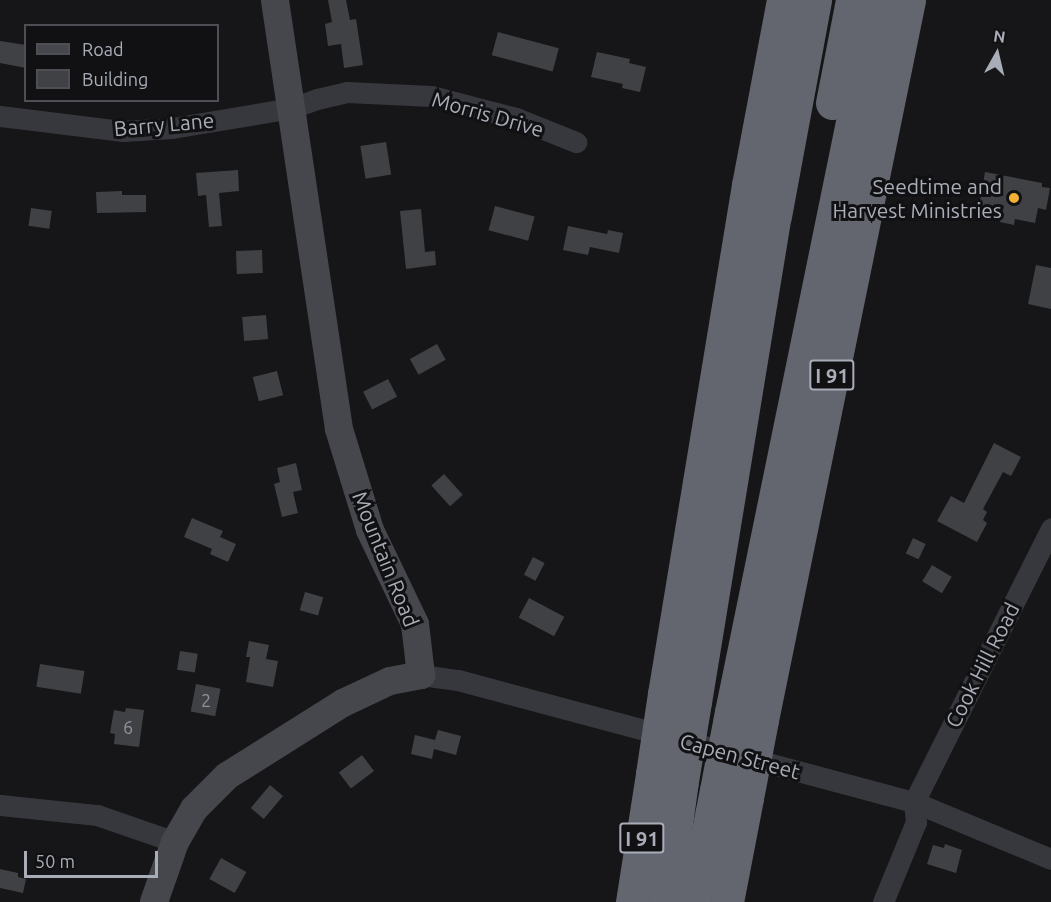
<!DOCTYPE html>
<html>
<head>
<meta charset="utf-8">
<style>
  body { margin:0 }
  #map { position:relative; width:1051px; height:902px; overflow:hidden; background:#161618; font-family:Ubuntu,sans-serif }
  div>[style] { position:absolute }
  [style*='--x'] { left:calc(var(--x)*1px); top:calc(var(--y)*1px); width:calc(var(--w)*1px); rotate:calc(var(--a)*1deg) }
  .building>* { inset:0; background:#404145; transform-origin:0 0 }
  .street>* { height:21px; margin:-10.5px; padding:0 10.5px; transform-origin:10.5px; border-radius:10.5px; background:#37383d }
  .secondary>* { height:28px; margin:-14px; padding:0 14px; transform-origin:14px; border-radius:14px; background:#45474d }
  .highway>* { height:33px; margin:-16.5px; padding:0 16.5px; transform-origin:16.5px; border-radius:16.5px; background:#63666e }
  .highway-bridge>* { height:33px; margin:-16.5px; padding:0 16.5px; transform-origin:16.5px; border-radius:16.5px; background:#63666e }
  .dots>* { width:16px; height:16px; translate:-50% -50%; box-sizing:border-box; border:3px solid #111113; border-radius:50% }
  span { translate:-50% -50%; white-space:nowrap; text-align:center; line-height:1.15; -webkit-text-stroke:6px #111113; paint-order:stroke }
  .number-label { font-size:18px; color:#8e929b }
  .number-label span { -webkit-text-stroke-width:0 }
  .shield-label span { padding:2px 4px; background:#111113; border:2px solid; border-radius:4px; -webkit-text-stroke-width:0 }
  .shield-label { font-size:20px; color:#a8adb8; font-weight:700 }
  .street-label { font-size:21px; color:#a8adb8 }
  .poi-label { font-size:21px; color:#a8adb8 }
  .right { translate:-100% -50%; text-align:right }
  .legend { position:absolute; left:24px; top:24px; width:195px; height:78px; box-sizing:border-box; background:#111113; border:2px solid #4d4f55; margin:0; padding:8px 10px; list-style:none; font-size:18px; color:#a8adb8 }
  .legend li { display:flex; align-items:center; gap:12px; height:30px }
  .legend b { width:30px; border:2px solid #4d4f55 }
  .north { position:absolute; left:967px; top:24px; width:60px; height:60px; -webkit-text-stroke:4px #111113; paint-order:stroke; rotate:8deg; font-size:16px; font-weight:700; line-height:24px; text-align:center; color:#a8adb8 }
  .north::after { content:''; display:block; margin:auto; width:21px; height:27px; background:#a8adb8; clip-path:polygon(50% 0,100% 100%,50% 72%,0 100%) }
  .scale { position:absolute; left:24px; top:851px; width:134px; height:27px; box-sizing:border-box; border:3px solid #a8adb8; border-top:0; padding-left:8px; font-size:18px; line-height:21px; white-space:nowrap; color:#a8adb8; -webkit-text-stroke:4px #111113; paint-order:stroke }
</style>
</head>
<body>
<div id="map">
  <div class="building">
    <i style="clip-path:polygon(328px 0,346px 0,350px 20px,356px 19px,363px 65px,344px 68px,341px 44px,328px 46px,325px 24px,332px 22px)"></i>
    <i style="left:498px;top:32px;width:63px;height:24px;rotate:15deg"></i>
    <i style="clip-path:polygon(0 41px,26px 45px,26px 68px,0 63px)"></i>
    <i style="clip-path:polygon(597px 52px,630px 59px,629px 63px,646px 67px,640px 92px,622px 88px,623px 84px,591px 77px)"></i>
    <i style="left:386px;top:142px;width:33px;height:26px;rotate:81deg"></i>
    <i style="clip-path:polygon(238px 170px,239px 191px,219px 193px,222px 226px,209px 227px,206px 195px,198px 196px,196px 173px)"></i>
    <i style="clip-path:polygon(985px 172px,1042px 183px,1042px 187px,1050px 188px,1046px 210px,1038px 208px,1035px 223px,1015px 219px,1014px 225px,1000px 222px,1001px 217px,978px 213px)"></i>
    <i style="clip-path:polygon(122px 191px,122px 195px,146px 195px,146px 212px,97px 213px,96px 192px)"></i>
    <i style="left:495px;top:206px;width:41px;height:25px;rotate:15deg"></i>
    <i style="left:31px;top:208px;width:21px;height:18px;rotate:8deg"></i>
    <i style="clip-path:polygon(421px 209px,425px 252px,435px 251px,436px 265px,406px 269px,400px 211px)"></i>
    <i style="clip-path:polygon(568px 226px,607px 234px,608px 230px,623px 233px,619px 253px,590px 247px,588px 255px,563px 250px)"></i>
    <i style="left:262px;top:250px;width:23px;height:26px;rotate:88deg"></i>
    <i style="clip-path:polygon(1036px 265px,1051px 268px,1051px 309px,1028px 304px)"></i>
    <i style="left:266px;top:315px;width:24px;height:24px;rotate:85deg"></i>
    <i style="left:437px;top:344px;width:18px;height:31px;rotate:61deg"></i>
    <i style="left:277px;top:371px;width:25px;height:25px;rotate:76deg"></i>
    <i style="left:388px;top:379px;width:20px;height:28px;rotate:63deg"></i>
    <i style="clip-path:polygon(994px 443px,1021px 457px,1011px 476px,1003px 472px,983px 509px,987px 512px,983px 520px,987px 523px,977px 542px,937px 521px,951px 496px,964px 503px)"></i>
    <i style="clip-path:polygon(296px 463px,302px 490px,293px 492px,298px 513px,282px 517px,274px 484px,280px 482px,277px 468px)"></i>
    <i style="left:444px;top:474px;width:28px;height:17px;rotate:48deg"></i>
    <i style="clip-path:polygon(192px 518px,223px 531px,220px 537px,236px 544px,228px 562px,210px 554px,212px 549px,184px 537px)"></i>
    <i style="left:913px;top:538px;width:14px;height:17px;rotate:25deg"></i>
    <i style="left:533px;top:557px;width:13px;height:20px;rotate:27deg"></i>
    <i style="left:932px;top:565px;width:23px;height:19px;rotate:31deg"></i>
    <i style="left:305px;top:592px;width:19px;height:19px;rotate:16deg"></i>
    <i style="left:529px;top:598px;width:40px;height:22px;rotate:28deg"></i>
    <i style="clip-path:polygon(249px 641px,269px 645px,266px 659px,278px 661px,273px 687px,246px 682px,250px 657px,246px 657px)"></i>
    <i style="left:180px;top:651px;width:18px;height:19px;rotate:9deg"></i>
    <i style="left:40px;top:664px;width:45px;height:23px;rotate:9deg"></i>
    <i style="left:196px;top:684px;width:25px;height:28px;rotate:11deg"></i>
    <i style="clip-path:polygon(126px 708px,144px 710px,139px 747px,114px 744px,115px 734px,110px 733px,114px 710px,125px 712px)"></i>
    <i style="clip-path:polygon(438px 730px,461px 736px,456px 755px,434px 749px,432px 759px,411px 754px,415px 735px,435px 740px)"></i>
    <i style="left:362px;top:755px;width:20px;height:29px;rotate:53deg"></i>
    <i style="left:270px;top:785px;width:17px;height:30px;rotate:40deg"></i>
    <i style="clip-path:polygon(945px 844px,962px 850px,956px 873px,927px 864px,933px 845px,944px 848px)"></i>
    <i style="left:221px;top:858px;width:29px;height:24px;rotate:29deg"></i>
    <i style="clip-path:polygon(0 869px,18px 873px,18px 877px,26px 879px,23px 893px,0 888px)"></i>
  </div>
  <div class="street">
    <i style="--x:0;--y:116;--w:124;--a:7"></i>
    <i style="--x:123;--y:131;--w:49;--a:-3.5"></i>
    <i style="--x:172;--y:128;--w:122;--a:-9.5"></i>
    <i style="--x:292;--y:108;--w:27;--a:-20"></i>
    <i style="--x:317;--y:99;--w:31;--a:-13"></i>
    <i style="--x:347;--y:92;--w:84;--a:2.7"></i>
    <i style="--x:431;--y:96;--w:88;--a:14.5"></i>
    <i style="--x:516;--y:118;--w:65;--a:21.8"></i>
    <i style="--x:421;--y:675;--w:37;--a:8"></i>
    <i style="--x:458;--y:680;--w:472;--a:15"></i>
    <i style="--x:914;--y:802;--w:148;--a:22.6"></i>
    <i style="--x:0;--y:805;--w:98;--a:5.9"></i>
    <i style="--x:97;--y:815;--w:83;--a:19.1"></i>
    <i style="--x:883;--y:902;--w:87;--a:-67.6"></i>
    <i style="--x:916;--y:822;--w:20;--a:-96"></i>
    <i style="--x:914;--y:802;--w:306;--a:-63.4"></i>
  </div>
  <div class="secondary">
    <i style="--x:154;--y:902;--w:64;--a:-70.7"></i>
    <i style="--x:175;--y:842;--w:38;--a:-60"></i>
    <i style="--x:194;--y:809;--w:47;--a:-45"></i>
    <i style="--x:227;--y:776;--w:137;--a:-32.2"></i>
    <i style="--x:343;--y:703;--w:52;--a:-25.1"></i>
    <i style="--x:390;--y:681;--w:32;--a:-11"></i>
    <i style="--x:421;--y:675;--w:51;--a:-96.7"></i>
    <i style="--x:415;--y:624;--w:104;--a:-115.6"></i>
    <i style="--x:370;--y:530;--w:106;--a:-107.1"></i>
    <i style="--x:339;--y:429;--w:434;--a:-98.5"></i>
  </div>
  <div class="highway">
    <i style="--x:832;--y:103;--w:105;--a:-79"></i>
    <i style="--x:664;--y:694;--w:516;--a:-80.63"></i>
    <i style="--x:748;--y:185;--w:188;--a:-79.3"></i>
    <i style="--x:695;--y:702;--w:493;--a:-80.7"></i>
    <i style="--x:775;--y:216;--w:220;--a:-79.5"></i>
    <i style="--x:731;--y:712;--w:727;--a:-78.41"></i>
    <i style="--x:762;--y:720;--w:735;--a:-78.46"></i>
    <i style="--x:632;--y:902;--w:130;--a:-81.1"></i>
    <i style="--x:665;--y:902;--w:122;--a:-82"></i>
    <i style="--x:694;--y:902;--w:114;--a:-78.9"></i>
    <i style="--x:727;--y:902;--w:106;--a:-79.1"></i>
  </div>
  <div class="highway-bridge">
    <i style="--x:652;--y:774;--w:81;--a:-81.5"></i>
    <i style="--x:682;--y:781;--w:80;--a:-80.7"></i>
    <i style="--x:716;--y:790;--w:79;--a:-79.1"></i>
    <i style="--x:747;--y:798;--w:79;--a:-79.1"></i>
  </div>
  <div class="dots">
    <i style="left:1014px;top:198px;background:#f2b134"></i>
  </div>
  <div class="number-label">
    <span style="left:206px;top:700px">2</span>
    <span style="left:128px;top:727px">6</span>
  </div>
  <div class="shield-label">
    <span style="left:832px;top:375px">I 91</span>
    <span style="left:642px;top:838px">I 91</span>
  </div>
  <div class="street-label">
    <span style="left:488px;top:114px;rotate:16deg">Morris Drive</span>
    <span style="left:164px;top:124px;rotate:-5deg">Barry Lane</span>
    <span style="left:386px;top:559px;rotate:68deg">Mountain Road</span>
    <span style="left:982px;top:665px;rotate:-63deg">Cook Hill Road</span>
    <span style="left:740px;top:756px;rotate:15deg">Capen Street</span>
  </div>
  <div class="poi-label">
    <span class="right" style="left:1002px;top:198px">Seedtime and<br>Harvest Ministries</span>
  </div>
  <ul class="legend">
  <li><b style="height:8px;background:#45474d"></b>Road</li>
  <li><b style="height:16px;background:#404145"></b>Building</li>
  </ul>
  <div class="north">N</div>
  <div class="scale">50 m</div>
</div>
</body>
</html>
